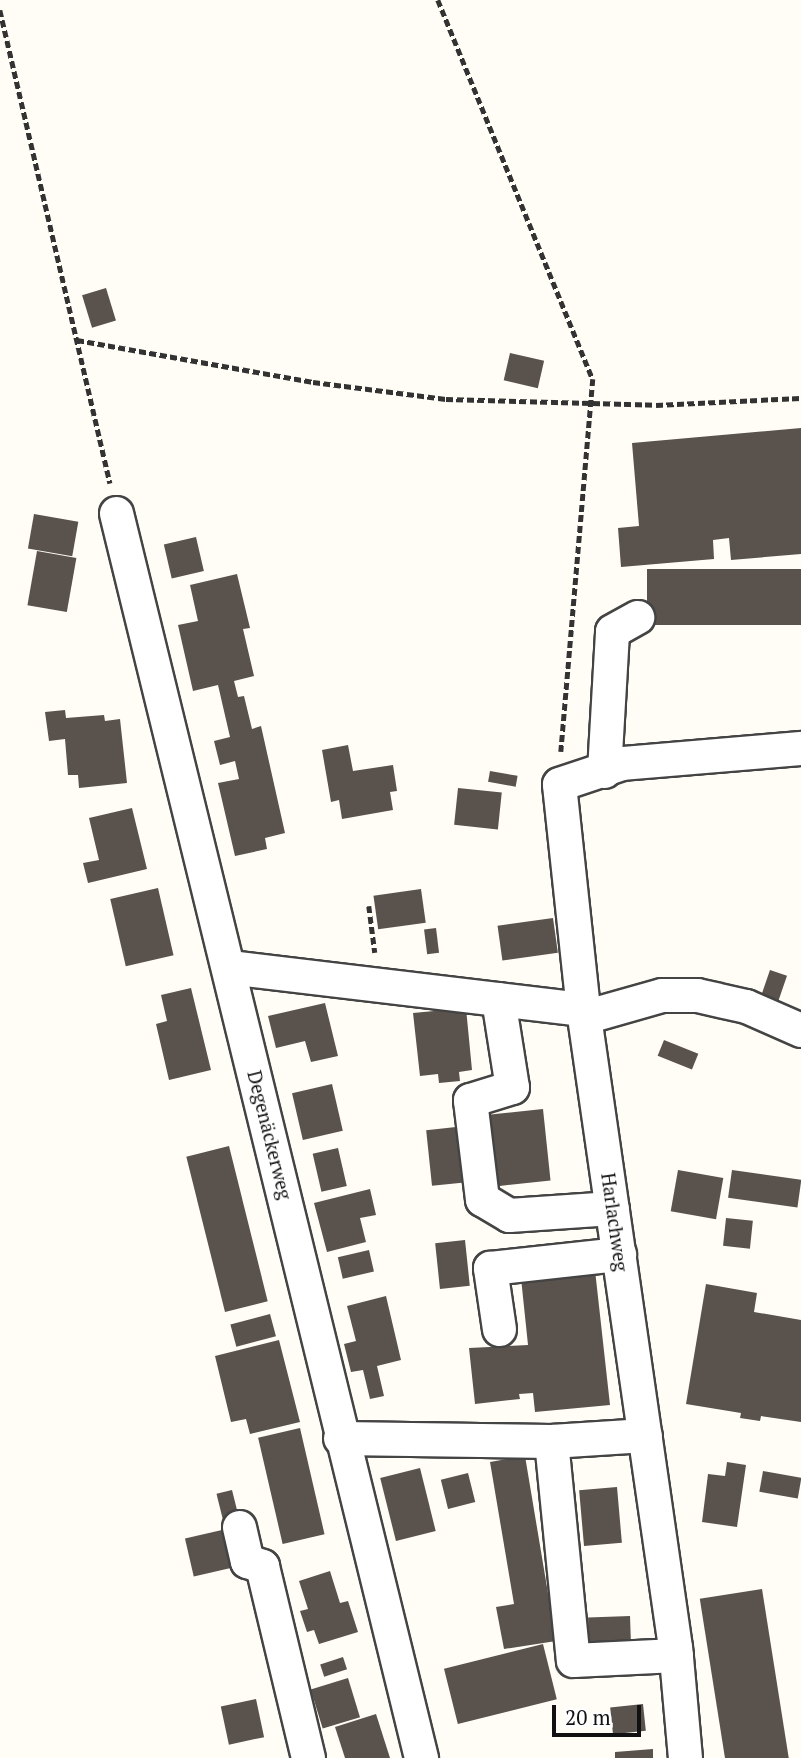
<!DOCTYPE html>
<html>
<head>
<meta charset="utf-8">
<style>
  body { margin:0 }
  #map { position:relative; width:801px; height:1758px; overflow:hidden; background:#fffdf5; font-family:"PT Serif",serif }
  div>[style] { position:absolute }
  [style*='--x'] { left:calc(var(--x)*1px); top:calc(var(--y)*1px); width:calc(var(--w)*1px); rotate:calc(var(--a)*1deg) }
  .building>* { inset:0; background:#5a524d; transform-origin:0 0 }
  .path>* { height:4.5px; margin-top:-2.25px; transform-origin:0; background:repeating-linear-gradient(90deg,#333 0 7px,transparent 0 10.5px) }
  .roads { filter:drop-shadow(2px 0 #444) drop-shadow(-2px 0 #444) drop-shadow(0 2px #444) drop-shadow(0 -2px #444) }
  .minor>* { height:33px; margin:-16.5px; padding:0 16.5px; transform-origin:16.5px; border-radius:16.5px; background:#fff }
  span { translate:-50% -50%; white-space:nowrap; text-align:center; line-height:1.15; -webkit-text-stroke:7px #fff; paint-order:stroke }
  .street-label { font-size:19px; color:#111 }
  .scale { position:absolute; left:552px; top:1705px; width:89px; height:32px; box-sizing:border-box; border:4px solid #111; border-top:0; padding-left:9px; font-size:21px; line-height:24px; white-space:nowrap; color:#111; -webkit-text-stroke:5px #fff; paint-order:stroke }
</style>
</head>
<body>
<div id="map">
  <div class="building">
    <i style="left:106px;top:288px;width:34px;height:25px;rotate:73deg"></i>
    <i style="left:510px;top:353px;width:35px;height:28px;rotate:13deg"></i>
    <i style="clip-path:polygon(801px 428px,801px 554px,731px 560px,729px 538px,713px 540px,714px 559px,621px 567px,618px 528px,639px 526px,632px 443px)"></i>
    <i style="left:34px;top:514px;width:45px;height:35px;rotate:10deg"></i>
    <i style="left:196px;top:537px;width:35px;height:33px;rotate:77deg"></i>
    <i style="left:37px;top:551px;width:40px;height:55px;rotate:10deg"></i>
    <i style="left:801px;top:569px;width:56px;height:154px;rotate:90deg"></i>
    <i style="clip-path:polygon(237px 574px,250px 628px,243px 629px,254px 676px,234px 681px,238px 697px,244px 696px,252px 729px,261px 726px,285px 833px,265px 838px,267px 849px,235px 856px,218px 783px,239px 779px,235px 761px,220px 765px,214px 741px,230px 737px,218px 685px,193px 691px,178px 625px,198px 621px,190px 585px)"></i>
    <i style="clip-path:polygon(65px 710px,66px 718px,104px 715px,105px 721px,120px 719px,127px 783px,79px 788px,78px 775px,68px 775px,65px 739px,49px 741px,45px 712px)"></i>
    <i style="clip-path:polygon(348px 745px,353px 771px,393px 765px,397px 791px,390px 792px,393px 810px,342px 819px,339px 800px,331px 802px,322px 750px)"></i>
    <i style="left:490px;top:771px;width:28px;height:11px;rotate:10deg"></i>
    <i style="left:458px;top:788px;width:44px;height:37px;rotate:6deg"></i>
    <i style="clip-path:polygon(132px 808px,147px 869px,88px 883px,83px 863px,99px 860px,89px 818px)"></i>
    <i style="left:158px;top:888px;width:69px;height:49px;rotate:77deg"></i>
    <i style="left:421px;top:889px;width:34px;height:48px;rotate:82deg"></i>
    <i style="left:553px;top:918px;width:35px;height:56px;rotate:82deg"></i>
    <i style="left:436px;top:928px;width:25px;height:12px;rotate:83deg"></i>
    <i style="left:770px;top:970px;width:18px;height:28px;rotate:19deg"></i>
    <i style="clip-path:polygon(191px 988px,211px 1070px,169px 1080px,156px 1024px,167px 1021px,161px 995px)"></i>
    <i style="clip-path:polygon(325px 1003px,338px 1056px,311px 1062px,305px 1041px,276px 1048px,268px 1016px)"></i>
    <i style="clip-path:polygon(466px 1008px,472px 1070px,459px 1072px,460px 1081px,439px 1083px,438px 1074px,420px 1076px,413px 1013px)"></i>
    <i style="left:664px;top:1040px;width:37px;height:17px;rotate:22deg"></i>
    <i style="left:332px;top:1084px;width:48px;height:41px;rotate:77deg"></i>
    <i style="left:543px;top:1109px;width:72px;height:60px;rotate:84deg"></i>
    <i style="left:456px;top:1127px;width:56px;height:30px;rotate:84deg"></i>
    <i style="left:229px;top:1146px;width:160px;height:44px;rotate:76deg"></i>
    <i style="left:338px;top:1148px;width:39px;height:26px;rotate:77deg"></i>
    <i style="left:678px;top:1170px;width:46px;height:42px;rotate:10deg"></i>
    <i style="left:732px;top:1170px;width:70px;height:28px;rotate:8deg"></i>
    <i style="clip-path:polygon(370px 1189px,376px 1215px,360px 1218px,366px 1242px,327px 1252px,314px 1203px)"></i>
    <i style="left:726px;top:1218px;width:27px;height:28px;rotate:6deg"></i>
    <i style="left:465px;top:1240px;width:46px;height:30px;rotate:84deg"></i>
    <i style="left:369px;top:1250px;width:22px;height:32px;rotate:77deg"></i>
    <i style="clip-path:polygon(595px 1270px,610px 1405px,535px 1412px,533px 1393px,519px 1394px,520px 1399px,475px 1404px,469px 1348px,528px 1345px,521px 1278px)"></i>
    <i style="clip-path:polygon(706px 1284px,757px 1293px,754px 1312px,801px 1320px,801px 1422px,761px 1416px,760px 1421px,740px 1418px,741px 1413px,686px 1404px)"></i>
    <i style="clip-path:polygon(386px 1296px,401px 1360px,377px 1366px,384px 1396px,370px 1399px,363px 1370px,351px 1372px,344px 1344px,356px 1341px,347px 1306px)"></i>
    <i style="left:270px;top:1314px;width:23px;height:41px;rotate:75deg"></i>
    <i style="clip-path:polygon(279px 1340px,300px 1422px,250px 1434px,246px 1419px,231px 1422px,215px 1356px)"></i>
    <i style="left:300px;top:1428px;width:109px;height:43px;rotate:77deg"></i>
    <i style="clip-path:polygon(525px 1456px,556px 1641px,504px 1649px,496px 1607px,514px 1604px,490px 1462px)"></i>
    <i style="clip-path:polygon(727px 1462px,746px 1465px,737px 1527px,702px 1522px,708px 1474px,725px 1476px)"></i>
    <i style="left:420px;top:1468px;width:65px;height:41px;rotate:76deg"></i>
    <i style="left:763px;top:1471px;width:39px;height:21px;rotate:10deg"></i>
    <i style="left:468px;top:1473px;width:30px;height:28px;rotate:76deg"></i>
    <i style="left:617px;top:1487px;width:56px;height:38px;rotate:85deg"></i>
    <i style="left:232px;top:1490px;width:29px;height:16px;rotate:76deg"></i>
    <i style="left:222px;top:1530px;width:39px;height:38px;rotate:77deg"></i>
    <i style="clip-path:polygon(330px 1571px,340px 1603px,348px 1601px,358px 1632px,319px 1644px,314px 1630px,307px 1632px,300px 1611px,308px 1609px,299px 1581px)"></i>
    <i style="left:762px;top:1589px;width:171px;height:63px;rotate:81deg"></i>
    <i style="left:630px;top:1616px;width:27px;height:42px;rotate:88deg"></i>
    <i style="left:543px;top:1644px;width:57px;height:102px;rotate:76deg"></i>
    <i style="left:343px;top:1657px;width:13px;height:24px;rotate:72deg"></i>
    <i style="left:348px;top:1678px;width:41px;height:39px;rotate:73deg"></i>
    <i style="left:256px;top:1699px;width:39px;height:36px;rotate:78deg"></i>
    <i style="left:643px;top:1704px;width:27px;height:33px;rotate:84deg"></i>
    <i style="clip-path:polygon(376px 1714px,390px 1758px,345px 1758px,335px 1727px)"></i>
    <i style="clip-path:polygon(653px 1749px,653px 1758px,615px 1758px,615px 1752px)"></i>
  </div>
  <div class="path">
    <i style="--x:438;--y:0;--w:409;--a:67.8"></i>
    <i style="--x:593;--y:379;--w:374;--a:94.9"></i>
    <i style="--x:0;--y:10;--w:486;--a:76.9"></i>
    <i style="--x:77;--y:340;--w:240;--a:10.1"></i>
    <i style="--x:313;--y:382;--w:134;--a:7.3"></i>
    <i style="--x:446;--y:399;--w:210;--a:1.6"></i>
    <i style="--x:656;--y:405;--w:145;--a:-2.8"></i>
    <i style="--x:369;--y:906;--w:47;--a:82.7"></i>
  </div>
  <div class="roads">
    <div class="minor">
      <i style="--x:116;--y:513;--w:1282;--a:76.23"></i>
      <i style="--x:604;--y:771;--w:140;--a:-86.7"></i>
      <i style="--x:612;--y:631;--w:29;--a:-29"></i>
      <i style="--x:229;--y:967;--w:356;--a:6.8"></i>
      <i style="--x:498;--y:999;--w:89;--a:81"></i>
      <i style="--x:512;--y:1087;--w:44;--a:162.8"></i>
      <i style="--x:470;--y:1100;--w:100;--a:83.1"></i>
      <i style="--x:482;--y:1199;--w:31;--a:31"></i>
      <i style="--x:509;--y:1215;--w:103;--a:-3.9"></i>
      <i style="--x:584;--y:1017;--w:81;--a:-15.8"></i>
      <i style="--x:662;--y:995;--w:35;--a:0"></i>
      <i style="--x:697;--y:995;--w:50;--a:12.7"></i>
      <i style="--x:746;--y:1006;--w:60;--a:23.6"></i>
      <i style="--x:499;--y:1329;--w:62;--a:-98.4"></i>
      <i style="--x:490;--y:1268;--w:130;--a:-6.2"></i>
      <i style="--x:340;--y:1438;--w:211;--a:0.8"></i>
      <i style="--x:551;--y:1441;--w:94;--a:-3.7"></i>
      <i style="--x:551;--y:1441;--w:220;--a:84.3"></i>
      <i style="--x:573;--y:1660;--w:103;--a:-2.8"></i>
      <i style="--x:239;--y:1527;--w:35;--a:77"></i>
      <i style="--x:247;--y:1561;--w:16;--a:18"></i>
      <i style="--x:262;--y:1566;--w:197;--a:76.5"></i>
      <i style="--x:685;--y:1758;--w:111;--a:-95.1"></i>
      <i style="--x:675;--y:1647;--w:645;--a:-98.21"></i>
      <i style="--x:583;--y:1009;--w:226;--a:-96.1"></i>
      <i style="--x:559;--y:784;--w:66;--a:-18.4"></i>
      <i style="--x:622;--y:763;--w:180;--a:-4.8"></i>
    </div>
  </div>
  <div class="street-label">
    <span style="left:270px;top:1135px;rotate:76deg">Degenäckerweg</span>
    <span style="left:615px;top:1222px;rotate:82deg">Harlachweg</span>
  </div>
  <div class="scale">20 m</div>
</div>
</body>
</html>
